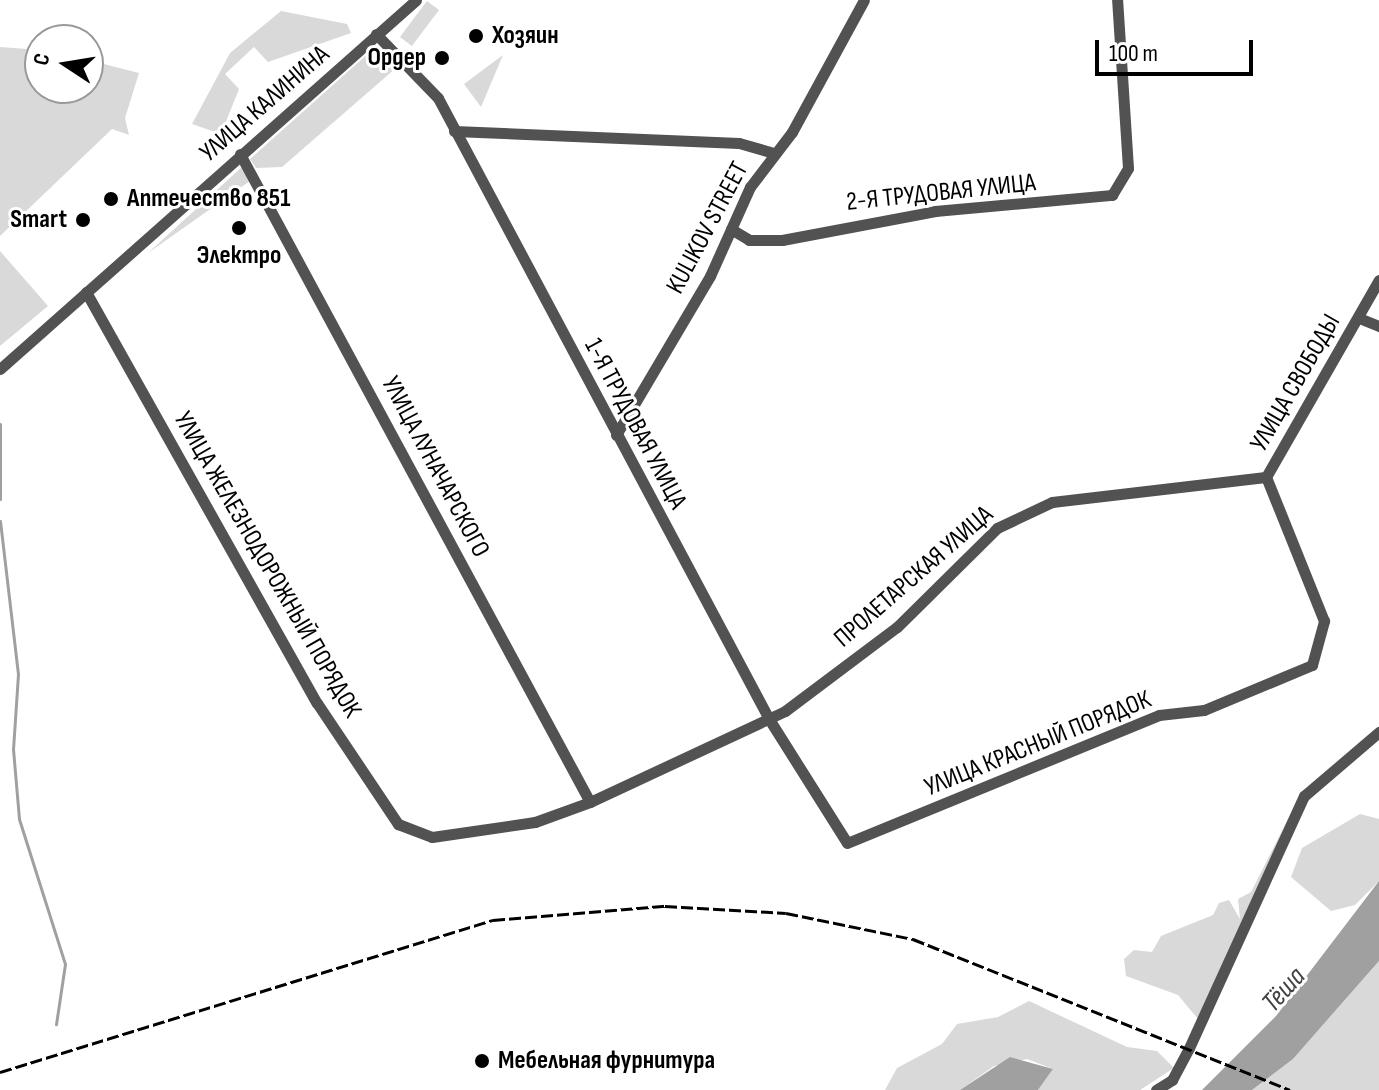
<!DOCTYPE html>
<html>
<head>
<meta charset="utf-8">
<style>
  body { margin:0 }
  #map { position:relative; width:1379px; height:1090px; overflow:hidden; background:#fff; font-family:"Sofia Sans Condensed",sans-serif }
  div>[style] { position:absolute }
  [style*='--x'] { left:calc(var(--x)*1px); top:calc(var(--y)*1px); width:calc(var(--w)*1px); rotate:calc(var(--a)*1deg) }
  .green>* { inset:0; background:#d9d9d9; transform-origin:0 0 }
  .water>* { inset:0; background:#a0a0a0 }
  .stream>* { height:3px; margin:-1.5px; padding:0 1.5px; transform-origin:1.5px; border-radius:1.5px; background:#a0a0a0 }
  .minor>* { height:11px; margin:-5.5px; padding:0 5.5px; transform-origin:5.5px; border-radius:5.5px; background:#525252 }
  .rail>* { height:3px; margin-top:-1.5px; transform-origin:0; background:repeating-linear-gradient(90deg,#000 0 12px,transparent 0 16px) }
  .dots>* { width:22px; height:22px; translate:-50% -50%; box-sizing:border-box; border:4px solid #fff; border-radius:50% }
  span { translate:-50% -50%; white-space:nowrap; text-align:center; line-height:1.15; -webkit-text-stroke:6px #fff; paint-order:stroke }
  .poi-label { font-size:26px; color:#000; font-weight:700 }
  .left { translate:0 -50%; text-align:left }
  .right { translate:-100% -50%; text-align:right }
  .street-label { font-size:26px; color:#000 }
  .water-label { font-size:28px; color:#414141; font-style:italic }
  .north { position:absolute; left:24px; top:24px; width:80px; height:80px; box-sizing:border-box; background:#fff; border:2px solid #999; border-radius:50%; rotate:282deg; font-size:22px; font-weight:700; line-height:32px; text-align:center; color:#000 }
  .north::after { content:''; display:block; margin:auto; width:28px; height:36px; background:#000; clip-path:polygon(50% 0,100% 100%,50% 72%,0 100%) }
  .scale { position:absolute; left:1095px; top:40px; width:158px; height:36px; box-sizing:border-box; border:4px solid #000; border-top:0; padding-left:10px; font-size:24px; line-height:28px; white-space:nowrap; color:#000; -webkit-text-stroke:6px #fff; paint-order:stroke }
</style>
</head>
<body>
<div id="map">
  <div class="green">
    <i style="left:427px;top:1px;width:15px;height:45px;rotate:37deg"></i>
    <i style="clip-path:polygon(281px 11px,347px 24px,351px 33px,268px 62px,254px 47px,225px 74px,239px 89px,221px 134px,192px 124px,230px 53px)"></i>
    <i style="clip-path:polygon(0 47px,40px 50px,40px 88px,88px 88px,88px 60px,139px 73px,125px 118px,129px 135px,112px 129px,0 236px)"></i>
    <i style="clip-path:polygon(372px 50px,396px 68px,282px 167px,256px 168px,250px 159px)"></i>
    <i style="clip-path:polygon(503px 55px,481px 107px,464px 84px)"></i>
    <i style="clip-path:polygon(243px 166px,250px 181px,148px 253px)"></i>
    <i style="clip-path:polygon(0 251px,48px 306px,0 346px)"></i>
    <i style="clip-path:polygon(1360px 814px,1379px 819px,1379px 881px,1355px 905px,1331px 911px,1291px 877px,1302px 848px)"></i>
    <i style="clip-path:polygon(1290px 815px,1198px 1019px,1178px 995px,1126px 976px,1124px 959px,1134px 950px,1152px 952px,1161px 936px,1213px 915px,1219px 903px,1229px 900px,1240px 919px,1238px 899px,1251px 892px)"></i>
    <i style="clip-path:polygon(1379px 961px,1379px 1090px,1252px 1090px,1293px 1059px)"></i>
    <i style="clip-path:polygon(1029px 1001px,1127px 1047px,1157px 1051px,1174px 1068px,1140px 1090px,1038px 1090px,1053px 1069px,1027px 1059px,994px 1066px,960px 1090px,885px 1090px,897px 1068px,942px 1044px,957px 1024px,998px 1017px)"></i>
  </div>
  <div class="water">
    <i style="clip-path:polygon(1379px 881px,1379px 961px,1293px 1059px,1252px 1090px,1202px 1090px,1276px 1016px)"></i>
    <i style="clip-path:polygon(1010px 1057px,1053px 1069px,1038px 1090px,960px 1090px)"></i>
  </div>
  <div class="stream">
    <i style="--x:0;--y:424;--w:75;--a:90"></i>
    <i style="--x:0;--y:521;--w:154;--a:83.3"></i>
    <i style="--x:18;--y:674;--w:75;--a:93.8"></i>
    <i style="--x:13;--y:749;--w:70;--a:85.1"></i>
    <i style="--x:19;--y:819;--w:152;--a:72.4"></i>
    <i style="--x:65;--y:964;--w:61;--a:98.5"></i>
  </div>
  <div class="minor">
    <i style="--x:376;--y:34;--w:89;--a:45.9"></i>
    <i style="--x:438;--y:98;--w:704;--a:61.94"></i>
    <i style="--x:769;--y:719;--w:146;--a:57.8"></i>
    <i style="--x:847;--y:843;--w:337;--a:-22.3"></i>
    <i style="--x:1159;--y:715;--w:45;--a:-6.3"></i>
    <i style="--x:1204;--y:710;--w:117;--a:-22.6"></i>
    <i style="--x:1312;--y:665;--w:46;--a:-74.7"></i>
    <i style="--x:1324;--y:621;--w:155;--a:-111.9"></i>
    <i style="--x:454;--y:131;--w:285;--a:2.4"></i>
    <i style="--x:739;--y:143;--w:36;--a:16"></i>
    <i style="--x:240;--y:154;--w:736;--a:61.63"></i>
    <i style="--x:731;--y:229;--w:21;--a:31"></i>
    <i style="--x:749;--y:240;--w:33;--a:0"></i>
    <i style="--x:782;--y:240;--w:156;--a:-10.7"></i>
    <i style="--x:935;--y:211;--w:178;--a:-5.2"></i>
    <i style="--x:1112;--y:195;--w:31;--a:-59"></i>
    <i style="--x:1128;--y:168;--w:168;--a:-93.7"></i>
    <i style="--x:86;--y:292;--w:471;--a:60.7"></i>
    <i style="--x:317;--y:703;--w:146;--a:56.2"></i>
    <i style="--x:398;--y:824;--w:36;--a:21"></i>
    <i style="--x:432;--y:837;--w:104;--a:-8.3"></i>
    <i style="--x:535;--y:822;--w:59;--a:-20"></i>
    <i style="--x:590;--y:802;--w:215;--a:-25"></i>
    <i style="--x:785;--y:711;--w:140;--a:-36.9"></i>
    <i style="--x:897;--y:627;--w:141;--a:-44.7"></i>
    <i style="--x:997;--y:528;--w:61;--a:-25.3"></i>
    <i style="--x:1052;--y:502;--w:215;--a:-6.7"></i>
    <i style="--x:1359;--y:318;--w:22;--a:22"></i>
    <i style="--x:0;--y:369;--w:556;--a:-41.57"></i>
    <i style="--x:616;--y:435;--w:185;--a:-59.4"></i>
    <i style="--x:710;--y:276;--w:98;--a:-65.8"></i>
    <i style="--x:750;--y:187;--w:69;--a:-52.6"></i>
    <i style="--x:792;--y:132;--w:150;--a:-61.4"></i>
    <i style="--x:1266;--y:477;--w:227;--a:-60.2"></i>
    <i style="--x:1156;--y:1090;--w:19;--a:-32"></i>
    <i style="--x:1172;--y:1080;--w:36;--a:-62"></i>
    <i style="--x:1189;--y:1048;--w:277;--a:-65.5"></i>
    <i style="--x:1304;--y:796;--w:99;--a:-40.5"></i>
  </div>
  <div class="rail">
    <i style="--x:0;--y:1072;--w:516;--a:-17.14"></i>
    <i style="--x:493;--y:920;--w:173;--a:-4.7"></i>
    <i style="--x:665;--y:906;--w:121;--a:3.3"></i>
    <i style="--x:786;--y:913;--w:130;--a:11.6"></i>
    <i style="--x:913;--y:939;--w:406;--a:21.8"></i>
  </div>
  <div class="dots">
    <i style="left:476px;top:36px;background:#000"></i>
    <i style="left:442px;top:58px;background:#000"></i>
    <i style="left:111px;top:199px;background:#000"></i>
    <i style="left:83px;top:220px;background:#000"></i>
    <i style="left:239px;top:228px;background:#000"></i>
    <i style="left:482px;top:1061px;background:#000"></i>
  </div>
  <div class="poi-label">
    <span class="left" style="left:492px;top:36px">Хозяин</span>
    <span class="right" style="left:426px;top:58px">Ордер</span>
    <span class="left" style="left:127px;top:199px">Аптечество 851</span>
    <span class="right" style="left:67px;top:220px">Smart</span>
    <span style="left:239px;top:256px">Электро</span>
    <span class="left" style="left:498px;top:1061px">Мебельная фурнитура</span>
  </div>
  <div class="street-label">
    <span style="left:265px;top:104px;rotate:-41deg">УЛИЦА КАЛИНИНА</span>
    <span style="left:941px;top:193px;rotate:-6deg">2-Я ТРУДОВАЯ УЛИЦА</span>
    <span style="left:708px;top:228px;rotate:-62deg">KULIKOV STREET</span>
    <span style="left:1296px;top:383px;rotate:-60deg">УЛИЦА СВОБОДЫ</span>
    <span style="left:635px;top:424px;rotate:62deg">1-Я ТРУДОВАЯ УЛИЦА</span>
    <span style="left:435px;top:467px;rotate:62deg">УЛИЦА ЛУНАЧАРСКОГО</span>
    <span style="left:267px;top:565px;rotate:60deg">УЛИЦА ЖЕЛЕЗНОДОРОЖНЫЙ ПОРЯДОК</span>
    <span style="left:914px;top:577px;rotate:-41deg">ПРОЛЕТАРСКАЯ УЛИЦА</span>
    <span style="left:1038px;top:744px;rotate:-22deg">УЛИЦА КРАСНЫЙ ПОРЯДОК</span>
  </div>
  <div class="water-label">
    <span style="left:1284px;top:990px;rotate:-48deg">Тёша</span>
  </div>
  <div class="north">С</div>
  <div class="scale">100 m</div>
</div>
</body>
</html>
